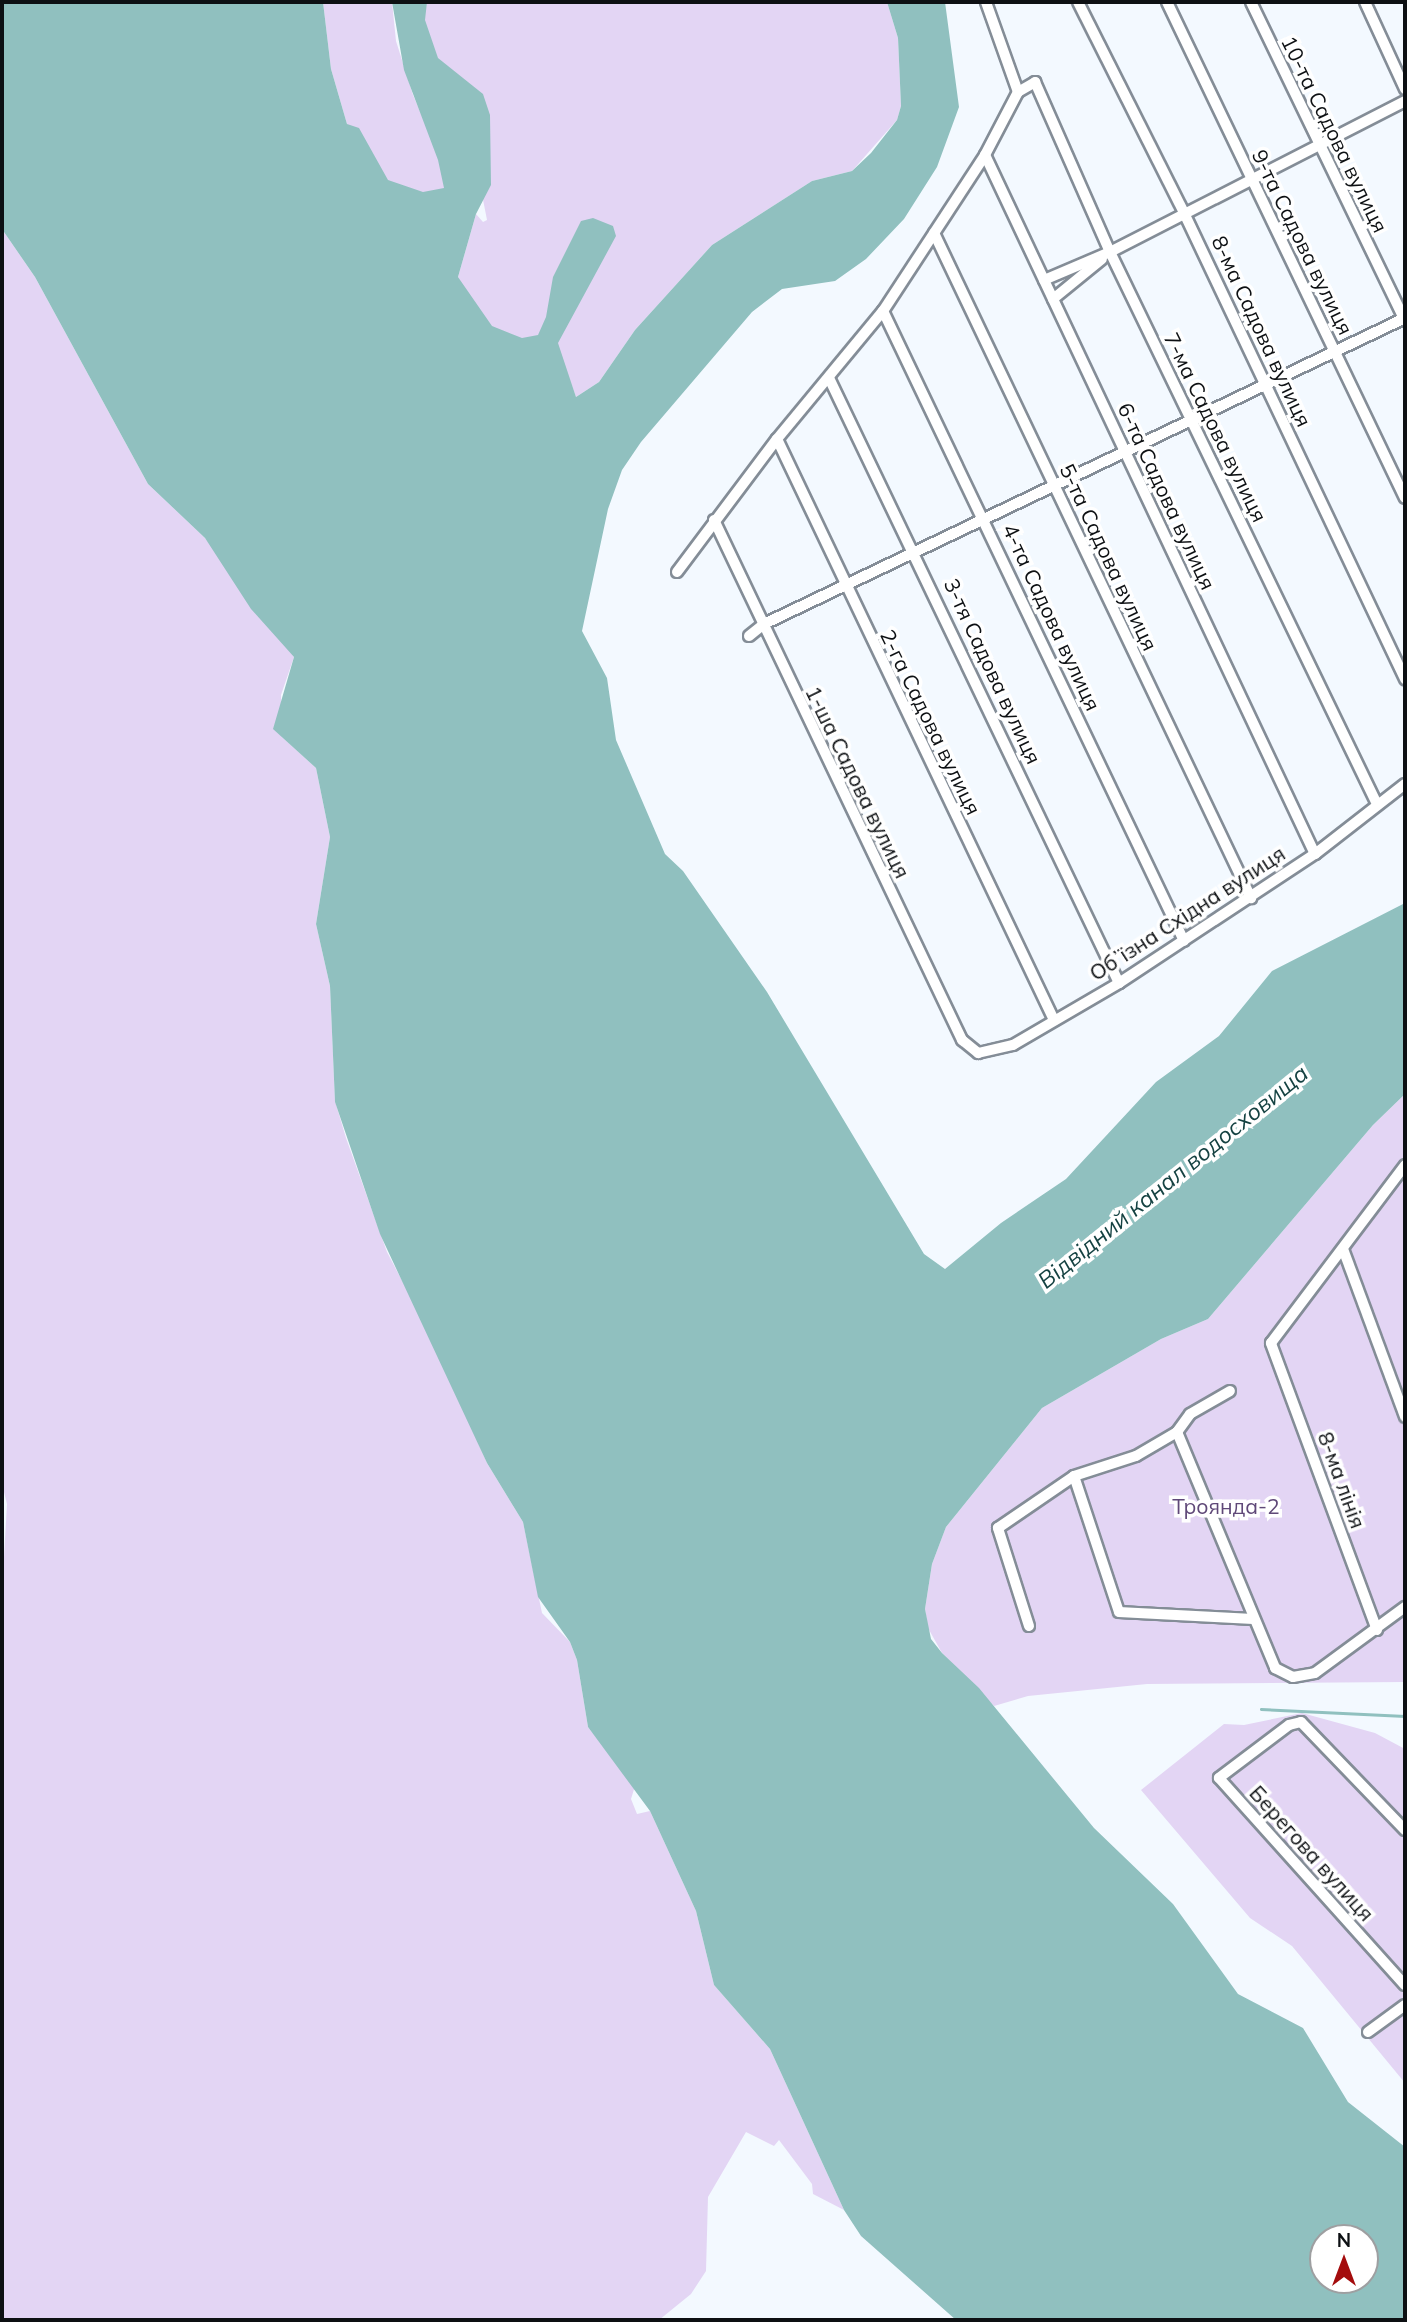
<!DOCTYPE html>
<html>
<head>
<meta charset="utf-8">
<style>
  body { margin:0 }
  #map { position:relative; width:1407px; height:2322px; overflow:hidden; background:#f3f9ff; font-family:Mulish,sans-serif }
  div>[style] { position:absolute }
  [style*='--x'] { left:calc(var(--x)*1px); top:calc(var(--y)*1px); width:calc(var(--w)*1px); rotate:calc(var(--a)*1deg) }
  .green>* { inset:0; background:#e3d5f4 }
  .water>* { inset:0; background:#90c0bf }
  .stream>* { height:2.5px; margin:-1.25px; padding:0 1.25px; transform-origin:1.25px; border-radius:1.25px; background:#90c0bf }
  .roads { filter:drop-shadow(2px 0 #848d97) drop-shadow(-2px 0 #848d97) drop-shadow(0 2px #848d97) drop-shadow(0 -2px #848d97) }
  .minor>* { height:10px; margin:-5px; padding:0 5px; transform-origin:5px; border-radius:5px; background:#fff }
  span { translate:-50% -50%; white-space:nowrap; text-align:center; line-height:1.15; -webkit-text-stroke:7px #fff; paint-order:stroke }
  .street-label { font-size:21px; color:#0d1013 }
  .park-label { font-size:21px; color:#5f4878 }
  .water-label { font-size:23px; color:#154242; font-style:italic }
  .frame { position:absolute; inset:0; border:4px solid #0d1013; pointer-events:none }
  .north { position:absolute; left:1309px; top:2224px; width:70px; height:70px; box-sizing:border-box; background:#fff; border:2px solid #9e9fa1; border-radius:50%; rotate:0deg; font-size:19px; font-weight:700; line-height:28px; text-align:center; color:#0d1013 }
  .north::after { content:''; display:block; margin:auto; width:24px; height:32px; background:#a40c0d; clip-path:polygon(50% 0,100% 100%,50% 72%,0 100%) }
</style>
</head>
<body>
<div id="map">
  <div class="green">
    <i style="clip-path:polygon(323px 2px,392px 2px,396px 41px,413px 95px,430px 135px,457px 171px,420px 257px,347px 124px,331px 69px)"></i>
    <i style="clip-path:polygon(405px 2px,887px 2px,898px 38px,901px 106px,897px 120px,852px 171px,812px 181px,712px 245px,635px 330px,599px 382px,576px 397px,549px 322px,502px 379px,458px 277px,476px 214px,483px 222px,487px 220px,476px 164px)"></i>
    <i style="clip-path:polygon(2px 214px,4px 232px,35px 277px,148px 484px,205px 538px,294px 657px,281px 695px,282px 737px,316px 768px,330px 837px,316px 924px,330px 986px,335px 1101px,346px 1138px,387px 1252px,430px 1334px,487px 1463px,523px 1522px,542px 1613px,570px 1642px,577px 1660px,588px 1727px,635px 1786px,631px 1799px,637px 1814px,650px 1811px,696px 1911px,714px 1985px,770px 2049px,844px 2210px,813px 2194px,812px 2184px,779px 2140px,774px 2146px,746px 2132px,708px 2197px,706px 2271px,691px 2294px,659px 2320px,2px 2320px,2px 1592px,7px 1504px,2px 1484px)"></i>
    <i style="clip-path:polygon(1405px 1094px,1405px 1682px,1147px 1684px,1028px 1696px,994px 1706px,942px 1653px,928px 1628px,925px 1609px,932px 1564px,946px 1527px,1042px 1408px,1161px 1339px,1208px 1319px,1373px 1125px)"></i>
    <i style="clip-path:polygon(1302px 1713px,1375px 1733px,1405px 1749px,1405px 2083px,1292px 1946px,1250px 1918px,1141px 1790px,1224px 1724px,1244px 1725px)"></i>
  </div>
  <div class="water">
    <i style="clip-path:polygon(evenodd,2px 2px,323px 2px,331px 69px,347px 124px,359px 128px,388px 180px,423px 192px,444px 188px,438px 160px,404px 70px,392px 2px,427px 2px,425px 20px,438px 58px,483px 94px,490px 115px,491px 185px,476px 214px,458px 277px,492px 326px,522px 338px,538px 335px,546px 317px,553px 277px,581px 221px,593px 218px,613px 226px,616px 236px,558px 343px,576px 397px,599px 382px,635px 330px,712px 245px,812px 181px,852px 171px,871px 153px,897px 120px,901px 106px,898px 38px,887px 2px,945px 2px,959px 107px,937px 167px,904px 219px,866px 259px,835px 281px,782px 289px,752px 312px,641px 442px,622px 470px,608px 509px,582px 631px,607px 678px,616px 740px,665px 854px,683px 871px,767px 992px,924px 1254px,945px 1269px,1001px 1223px,1066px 1179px,1156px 1082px,1219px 1036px,1272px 971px,1405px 903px,1405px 1094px,1373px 1125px,1208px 1319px,1161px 1339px,1042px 1408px,946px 1527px,932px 1564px,925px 1609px,931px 1639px,942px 1653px,979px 1688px,1094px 1828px,1173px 1904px,1238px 1994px,1303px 2028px,1348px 2102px,1405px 2147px,1405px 2320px,956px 2320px,861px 2236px,844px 2210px,770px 2049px,714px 1985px,696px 1911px,650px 1811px,588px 1727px,577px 1660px,570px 1642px,538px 1597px,523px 1522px,487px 1463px,380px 1234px,335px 1102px,330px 986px,316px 924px,330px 837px,316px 768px,273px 729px,294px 657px,251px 609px,205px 538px,148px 484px,35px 277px,4px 232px,2px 2px,1323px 2238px,1365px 2238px,1365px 2280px,1323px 2280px,1323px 2238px)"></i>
  </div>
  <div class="stream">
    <i style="--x:1261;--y:1709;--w:144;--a:2.8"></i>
  </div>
  <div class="roads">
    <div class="minor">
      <i style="--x:1078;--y:2;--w:238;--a:63.3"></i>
      <i style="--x:1185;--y:215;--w:514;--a:64.63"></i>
      <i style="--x:1167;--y:2;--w:550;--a:64.37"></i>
      <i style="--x:1251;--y:2;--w:354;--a:64.2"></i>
      <i style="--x:1365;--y:2;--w:96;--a:65.3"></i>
      <i style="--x:1018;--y:92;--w:20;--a:-30"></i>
      <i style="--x:1035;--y:82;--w:186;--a:66.2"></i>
      <i style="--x:1110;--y:252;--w:613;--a:64.19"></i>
      <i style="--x:985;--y:155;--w:773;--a:64.73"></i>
      <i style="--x:934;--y:233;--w:737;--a:64.51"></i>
      <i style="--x:1044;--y:280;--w:72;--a:-23"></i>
      <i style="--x:1110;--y:252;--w:331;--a:-27.1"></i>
      <i style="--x:1053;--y:299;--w:63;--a:-39.2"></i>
      <i style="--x:883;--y:311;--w:698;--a:64.46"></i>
      <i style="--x:829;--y:378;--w:671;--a:64.39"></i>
      <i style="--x:777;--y:439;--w:644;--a:64.51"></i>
      <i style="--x:714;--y:520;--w:576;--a:64.5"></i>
      <i style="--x:962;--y:1040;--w:21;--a:39"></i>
      <i style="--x:978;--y:1053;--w:36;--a:-13"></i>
      <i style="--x:1013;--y:1045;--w:123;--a:-30.3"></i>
      <i style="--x:1119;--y:983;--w:235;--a:-33.4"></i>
      <i style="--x:1315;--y:854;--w:114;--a:-37.9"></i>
      <i style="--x:677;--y:572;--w:166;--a:-53.1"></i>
      <i style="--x:777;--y:439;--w:166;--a:-50.4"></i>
      <i style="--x:883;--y:311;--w:186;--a:-56.8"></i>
      <i style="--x:985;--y:155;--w:71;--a:-62.4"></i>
      <i style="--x:1018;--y:92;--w:96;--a:-109.6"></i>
      <i style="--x:749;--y:636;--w:19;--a:-39"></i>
      <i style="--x:764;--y:624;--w:710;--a:-25.52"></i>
      <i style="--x:1343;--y:1249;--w:179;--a:69.7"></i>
      <i style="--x:1177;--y:1432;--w:256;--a:67.4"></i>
      <i style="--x:1275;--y:1668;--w:20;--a:27"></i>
      <i style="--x:1293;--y:1677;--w:22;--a:-10"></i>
      <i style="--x:1315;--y:1673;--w:112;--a:-36.3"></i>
      <i style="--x:1074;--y:1476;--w:143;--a:71.7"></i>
      <i style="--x:1119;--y:1612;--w:134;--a:3"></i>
      <i style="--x:1029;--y:1626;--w:103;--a:-107.6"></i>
      <i style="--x:998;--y:1528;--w:92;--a:-34.4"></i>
      <i style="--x:1074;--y:1476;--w:65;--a:-17.9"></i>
      <i style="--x:1136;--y:1456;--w:48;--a:-30.3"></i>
      <i style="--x:1177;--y:1432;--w:22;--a:-54"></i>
      <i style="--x:1190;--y:1414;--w:46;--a:-29.9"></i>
      <i style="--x:1377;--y:1630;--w:306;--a:-110.3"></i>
      <i style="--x:1271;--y:1343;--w:223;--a:-53"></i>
      <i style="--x:1405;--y:1830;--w:150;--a:-133.9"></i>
      <i style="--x:1301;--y:1722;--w:12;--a:166"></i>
      <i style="--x:1289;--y:1725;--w:88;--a:142.9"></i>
      <i style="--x:1219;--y:1778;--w:278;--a:48.1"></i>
      <i style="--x:1368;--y:2032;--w:46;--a:-36.1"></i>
    </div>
  </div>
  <div class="street-label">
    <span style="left:1335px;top:134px;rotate:64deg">10-та Садова вулиця</span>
    <span style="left:1303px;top:242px;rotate:64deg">9-та Садова вулиця</span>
    <span style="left:1262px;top:331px;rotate:65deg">8-ма Садова вулиця</span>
    <span style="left:1216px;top:427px;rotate:64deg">7-ма Садова вулиця</span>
    <span style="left:1167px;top:496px;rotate:65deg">6-та Садова вулиця</span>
    <span style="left:1109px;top:557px;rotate:65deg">5-та Садова вулиця</span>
    <span style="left:1052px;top:617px;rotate:65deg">4-та Садова вулиця</span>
    <span style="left:993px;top:671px;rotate:65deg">3-тя Садова вулиця</span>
    <span style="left:931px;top:722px;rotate:64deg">2-га Садова вулиця</span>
    <span style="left:858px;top:782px;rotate:64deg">1-ша Садова вулиця</span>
    <span style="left:1187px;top:913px;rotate:-33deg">Обʼїзна Східна вулиця</span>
    <span style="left:1342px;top:1480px;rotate:70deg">8-ма лінія</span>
    <span style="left:1312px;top:1853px;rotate:48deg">Берегова вулиця</span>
  </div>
  <div class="park-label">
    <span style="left:1226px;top:1506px">Троянда-2</span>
  </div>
  <div class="water-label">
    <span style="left:1173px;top:1177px;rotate:-39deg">Відвідний канал водосховища</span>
  </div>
  <div class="frame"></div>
  <div class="north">N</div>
</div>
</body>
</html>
